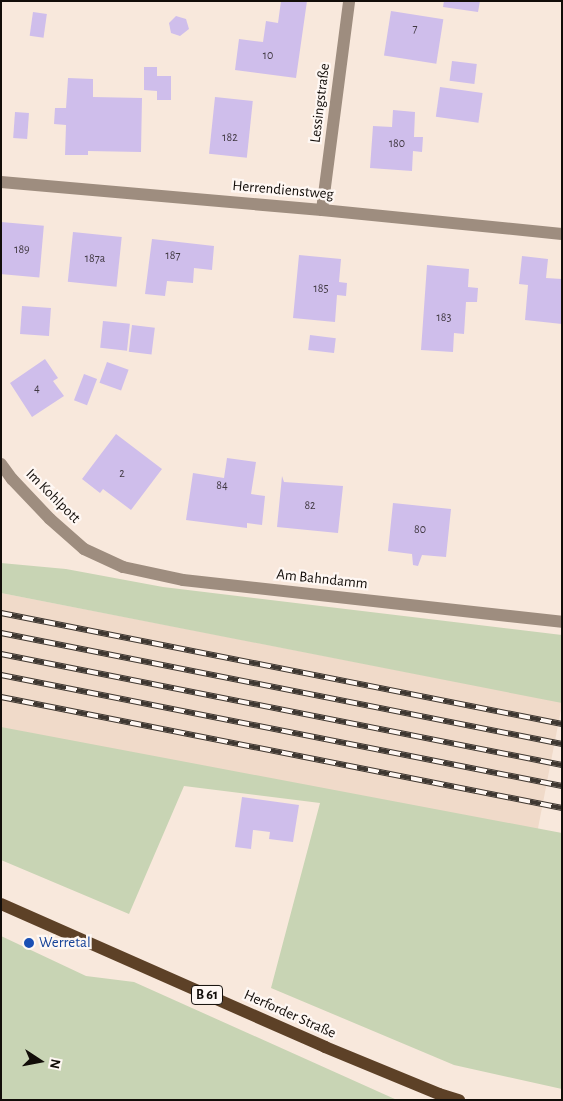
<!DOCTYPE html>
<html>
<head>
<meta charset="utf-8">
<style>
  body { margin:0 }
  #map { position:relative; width:563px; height:1101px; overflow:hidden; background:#f8e8dc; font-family:"Alegreya Sans",sans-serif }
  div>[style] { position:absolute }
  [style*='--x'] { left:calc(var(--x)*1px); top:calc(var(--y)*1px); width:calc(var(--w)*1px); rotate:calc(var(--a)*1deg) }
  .built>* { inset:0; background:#f0dac9; transform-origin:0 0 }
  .green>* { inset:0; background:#c8d4b4 }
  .building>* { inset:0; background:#cfbeeb; transform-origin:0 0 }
  .minor>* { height:12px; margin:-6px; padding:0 6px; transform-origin:6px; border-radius:6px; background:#9e8d7f }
  .major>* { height:12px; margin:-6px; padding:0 6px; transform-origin:6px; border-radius:6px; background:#5d4127 }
  .rail>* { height:5.5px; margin-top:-2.75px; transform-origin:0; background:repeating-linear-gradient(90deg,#fef7f3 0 11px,#3e3731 0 22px); box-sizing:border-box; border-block:1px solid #3e3731 }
  .dots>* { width:14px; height:14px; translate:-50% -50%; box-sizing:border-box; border:2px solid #fef7f3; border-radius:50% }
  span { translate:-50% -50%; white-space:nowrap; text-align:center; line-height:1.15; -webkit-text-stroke:4.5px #fef7f3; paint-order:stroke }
  .number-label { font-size:12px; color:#413942 }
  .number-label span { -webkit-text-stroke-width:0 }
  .shield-label span { padding:1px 4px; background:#fef7f3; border:1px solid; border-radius:4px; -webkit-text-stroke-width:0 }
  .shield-label { font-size:14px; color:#120d09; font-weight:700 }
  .street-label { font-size:15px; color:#120d09 }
  .transit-label { font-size:15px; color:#164399 }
  .left { translate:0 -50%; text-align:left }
  .frame { position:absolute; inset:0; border:2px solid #120d09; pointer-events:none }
  .north { position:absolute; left:15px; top:1036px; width:50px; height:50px; -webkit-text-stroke:4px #fef7f3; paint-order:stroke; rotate:101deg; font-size:14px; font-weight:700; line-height:20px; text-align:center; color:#120d09 }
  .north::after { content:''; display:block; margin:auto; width:18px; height:22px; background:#120d09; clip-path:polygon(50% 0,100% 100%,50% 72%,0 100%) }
</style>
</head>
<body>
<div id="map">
  <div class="built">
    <i style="left:1px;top:593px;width:572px;height:134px;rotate:11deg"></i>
  </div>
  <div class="green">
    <i style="clip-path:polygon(1px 563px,66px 569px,163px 587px,562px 635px,562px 703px,1px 593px)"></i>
    <i style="clip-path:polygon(1px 727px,562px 833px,562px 1089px,454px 1065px,271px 988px,320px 803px,184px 786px,129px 914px,1px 860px)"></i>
    <i style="clip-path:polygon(1px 936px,86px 976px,134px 982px,397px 1100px,1px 1100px)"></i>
  </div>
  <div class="building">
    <i style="clip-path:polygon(281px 1px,307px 1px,296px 78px,235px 70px,239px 39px,263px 42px,266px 21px,278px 23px)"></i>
    <i style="clip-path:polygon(444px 1px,480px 1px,478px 12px,443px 7px)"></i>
    <i style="left:391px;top:11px;width:53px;height:45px;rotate:9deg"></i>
    <i style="left:33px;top:12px;width:14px;height:24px;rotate:8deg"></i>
    <i style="clip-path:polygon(176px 16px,186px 19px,189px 29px,180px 36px,171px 33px,169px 23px)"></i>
    <i style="left:452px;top:61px;width:25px;height:20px;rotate:7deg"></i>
    <i style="clip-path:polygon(144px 67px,157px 67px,157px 76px,171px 76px,171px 100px,157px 100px,157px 91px,144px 90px)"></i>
    <i style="clip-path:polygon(68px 78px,93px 79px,93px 97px,142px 98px,141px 152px,88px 151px,88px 155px,65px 155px,66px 125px,54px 124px,55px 108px,66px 108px)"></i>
    <i style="left:440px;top:87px;width:43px;height:30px;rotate:8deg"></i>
    <i style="left:215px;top:97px;width:38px;height:57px;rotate:6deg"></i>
    <i style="clip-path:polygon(393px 110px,415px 112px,414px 137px,423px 137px,422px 152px,413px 151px,412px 171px,370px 168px,373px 126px,392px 127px)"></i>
    <i style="left:15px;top:112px;width:14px;height:26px;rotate:4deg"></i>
    <i style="left:1px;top:222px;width:43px;height:52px;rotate:5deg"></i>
    <i style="left:73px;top:232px;width:49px;height:50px;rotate:6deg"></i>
    <i style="clip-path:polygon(152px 239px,214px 246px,212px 270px,194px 268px,193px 283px,167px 281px,165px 296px,145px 294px)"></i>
    <i style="clip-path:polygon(299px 255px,341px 259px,339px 282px,347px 283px,346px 296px,337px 295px,335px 322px,293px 318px)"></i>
    <i style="clip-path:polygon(522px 256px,548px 259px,546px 278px,562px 279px,562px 324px,525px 320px,528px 285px,519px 284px)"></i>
    <i style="clip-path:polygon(427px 265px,469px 269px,468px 287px,478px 288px,477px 302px,466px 302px,464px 334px,454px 333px,453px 352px,421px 350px)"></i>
    <i style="left:22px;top:306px;width:29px;height:28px;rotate:4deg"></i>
    <i style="left:103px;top:321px;width:27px;height:27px;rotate:6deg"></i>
    <i style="left:132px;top:325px;width:23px;height:27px;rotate:7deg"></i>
    <i style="left:310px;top:335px;width:26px;height:15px;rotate:7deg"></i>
    <i style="clip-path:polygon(45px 359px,58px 378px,53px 381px,64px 396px,32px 417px,10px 383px)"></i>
    <i style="left:107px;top:362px;width:23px;height:22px;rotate:20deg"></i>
    <i style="left:84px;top:374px;width:14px;height:28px;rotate:21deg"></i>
    <i style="clip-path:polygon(116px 434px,162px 469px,131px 510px,103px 489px,100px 493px,82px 479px)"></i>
    <i style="clip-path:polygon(227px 458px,256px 462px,251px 494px,265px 496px,262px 525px,247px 523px,247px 528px,186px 520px,193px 473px,224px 478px)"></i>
    <i style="clip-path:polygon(282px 476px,284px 482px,343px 486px,338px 533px,277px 527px)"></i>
    <i style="clip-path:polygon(393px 503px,451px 509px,446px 557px,422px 555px,418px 566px,413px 565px,412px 554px,388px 551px)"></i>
    <i style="clip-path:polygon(242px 797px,299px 805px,293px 842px,269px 839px,270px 832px,253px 830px,251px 849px,235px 847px)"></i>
  </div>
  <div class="minor">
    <i style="--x:1;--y:182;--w:322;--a:5"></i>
    <i style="--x:322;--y:210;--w:241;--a:5.7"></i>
    <i style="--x:322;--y:210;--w:211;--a:-82.6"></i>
    <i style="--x:1;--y:464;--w:19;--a:54"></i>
    <i style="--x:12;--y:479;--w:55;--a:46.5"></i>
    <i style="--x:50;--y:519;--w:45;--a:41.4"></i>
    <i style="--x:84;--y:549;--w:43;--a:24.8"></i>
    <i style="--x:123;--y:567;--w:61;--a:12.2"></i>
    <i style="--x:183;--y:580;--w:381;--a:6.3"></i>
  </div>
  <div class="major">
    <i style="--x:1;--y:904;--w:354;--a:23.8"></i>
    <i style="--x:325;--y:1047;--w:123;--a:22.4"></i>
    <i style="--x:439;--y:1094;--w:21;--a:17"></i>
  </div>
  <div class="rail">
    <i style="--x:1;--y:613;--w:572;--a:11.19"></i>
    <i style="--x:1;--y:633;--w:572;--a:11.19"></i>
    <i style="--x:1;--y:654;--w:572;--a:11.19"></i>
    <i style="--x:1;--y:675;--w:572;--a:11.19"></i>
    <i style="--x:1;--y:697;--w:572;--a:11.19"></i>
  </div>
  <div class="dots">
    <i style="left:29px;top:943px;background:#1a4fb4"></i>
  </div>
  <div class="number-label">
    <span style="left:415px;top:29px">7</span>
    <span style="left:268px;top:56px">10</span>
    <span style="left:230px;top:138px">182</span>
    <span style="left:397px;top:144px">180</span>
    <span style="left:22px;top:250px">189</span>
    <span style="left:173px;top:256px">187</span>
    <span style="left:95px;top:259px">187a</span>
    <span style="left:321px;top:289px">185</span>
    <span style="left:444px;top:318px">183</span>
    <span style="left:37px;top:389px">4</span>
    <span style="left:122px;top:474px">2</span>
    <span style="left:222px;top:486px">84</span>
    <span style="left:310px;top:506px">82</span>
    <span style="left:420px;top:530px">80</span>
  </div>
  <div class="shield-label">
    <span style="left:207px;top:995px">B 61</span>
  </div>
  <div class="street-label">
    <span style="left:320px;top:103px;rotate:-83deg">Lessingstraße</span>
    <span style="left:283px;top:190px;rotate:5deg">Herrendienstweg</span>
    <span style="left:53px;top:496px;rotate:45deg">Im Kohlpott</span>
    <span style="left:322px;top:579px;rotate:6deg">Am Bahndamm</span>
    <span style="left:290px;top:1014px;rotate:24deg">Herforder Straße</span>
  </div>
  <div class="transit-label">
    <span class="left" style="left:39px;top:943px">Werretal</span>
  </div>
  <div class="frame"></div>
  <div class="north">N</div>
</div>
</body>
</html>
